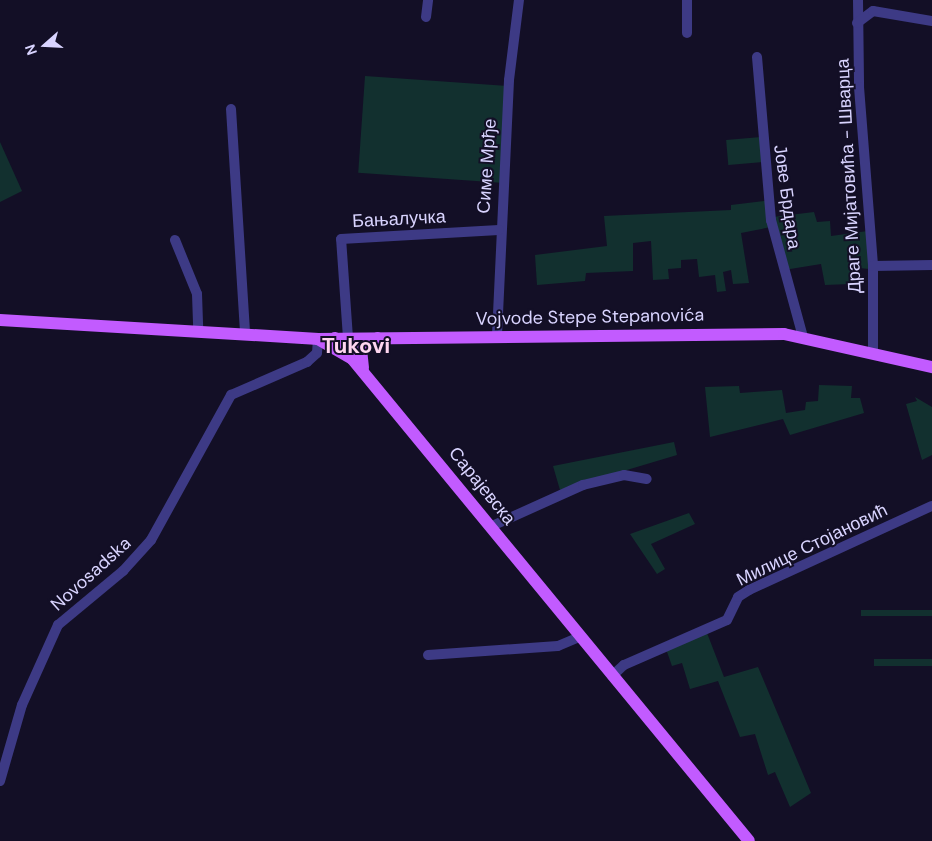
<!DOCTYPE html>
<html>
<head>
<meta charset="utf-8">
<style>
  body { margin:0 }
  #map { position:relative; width:932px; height:841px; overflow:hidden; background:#130f26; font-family:"DM Sans",sans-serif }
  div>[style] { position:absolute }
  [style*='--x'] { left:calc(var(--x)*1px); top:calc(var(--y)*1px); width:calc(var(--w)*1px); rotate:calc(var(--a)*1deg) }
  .green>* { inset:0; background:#12302f; transform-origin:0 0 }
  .minor>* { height:10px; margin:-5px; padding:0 5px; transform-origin:5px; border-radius:5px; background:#3d3a85 }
  .major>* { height:12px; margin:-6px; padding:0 6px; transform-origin:6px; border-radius:6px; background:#c25bff }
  span { translate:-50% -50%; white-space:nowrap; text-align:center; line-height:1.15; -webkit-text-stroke:4px #130f26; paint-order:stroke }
  .street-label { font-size:18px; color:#d9d4ff }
  .district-label { font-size:22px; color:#ffd6f0; font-weight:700 }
  .north { position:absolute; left:20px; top:20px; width:50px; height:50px; -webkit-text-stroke:4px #130f26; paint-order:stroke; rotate:251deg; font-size:14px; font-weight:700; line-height:20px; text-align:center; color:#d9d4ff }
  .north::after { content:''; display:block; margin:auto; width:18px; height:22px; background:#d9d4ff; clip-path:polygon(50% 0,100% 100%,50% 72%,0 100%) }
</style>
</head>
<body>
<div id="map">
  <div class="green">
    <i style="left:365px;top:76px;width:143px;height:97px;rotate:4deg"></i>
    <i style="left:761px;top:137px;width:25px;height:35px;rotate:85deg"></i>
    <i style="clip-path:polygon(0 142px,22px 191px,0 202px)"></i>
    <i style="clip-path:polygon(771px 200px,773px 217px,814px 212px,817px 222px,830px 221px,831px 236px,868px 231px,869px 269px,850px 267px,850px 284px,825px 285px,821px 264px,784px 270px,771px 227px,741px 233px,749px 283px,733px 284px,731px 270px,723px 272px,726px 291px,717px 292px,715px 275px,699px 277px,697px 259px,681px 260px,681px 268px,668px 269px,669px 279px,653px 280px,651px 241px,633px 243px,633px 271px,586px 273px,585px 281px,537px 285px,535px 255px,607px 246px,604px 216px,731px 210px,731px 205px)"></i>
    <i style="clip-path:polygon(819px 385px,852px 386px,851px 398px,860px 398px,864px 413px,790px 435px,783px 419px,710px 437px,705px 387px,739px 386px,740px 393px,782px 390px,786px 413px,805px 410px,806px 402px,818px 401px)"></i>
    <i style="clip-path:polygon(915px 397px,932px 407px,932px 455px,922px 460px,906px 404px,917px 401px)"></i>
    <i style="clip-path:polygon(674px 442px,677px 455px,560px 490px,553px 466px)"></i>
    <i style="clip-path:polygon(689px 513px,695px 524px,651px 544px,665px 569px,657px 574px,630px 534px)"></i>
    <i style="left:932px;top:610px;width:6px;height:71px;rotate:90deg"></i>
    <i style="clip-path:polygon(707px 633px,724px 677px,758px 667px,811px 793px,790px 807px,775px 772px,768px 775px,755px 734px,740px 737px,718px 681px,690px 689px,682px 663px,672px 666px,666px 649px)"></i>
    <i style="left:932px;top:659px;width:7px;height:58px;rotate:90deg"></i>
  </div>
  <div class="minor">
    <i style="--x:687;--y:0;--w:33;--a:90"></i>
    <i style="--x:858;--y:0;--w:87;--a:89.3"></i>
    <i style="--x:859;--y:87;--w:180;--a:85.5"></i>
    <i style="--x:873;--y:266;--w:85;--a:90"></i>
    <i style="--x:426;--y:17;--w:17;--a:-83"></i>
    <i style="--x:857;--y:23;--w:20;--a:-37"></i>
    <i style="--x:873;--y:11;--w:60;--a:9.6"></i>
    <i style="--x:757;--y:57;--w:164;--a:85.1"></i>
    <i style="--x:771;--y:220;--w:121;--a:74.7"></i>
    <i style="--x:231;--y:109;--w:222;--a:86.4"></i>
    <i style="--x:175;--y:240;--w:58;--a:67.8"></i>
    <i style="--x:197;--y:294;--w:35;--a:88"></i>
    <i style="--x:873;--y:266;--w:59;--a:-1"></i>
    <i style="--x:497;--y:335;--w:255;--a:-87.3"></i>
    <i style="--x:509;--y:80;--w:81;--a:-82.9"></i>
    <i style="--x:348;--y:338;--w:99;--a:-94"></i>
    <i style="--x:341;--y:239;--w:158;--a:-3.3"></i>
    <i style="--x:492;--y:526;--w:100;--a:-24.3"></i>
    <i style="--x:583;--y:485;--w:42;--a:-13.7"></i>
    <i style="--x:624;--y:475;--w:23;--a:10"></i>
    <i style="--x:428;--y:655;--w:130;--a:-4"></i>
    <i style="--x:558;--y:646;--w:25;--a:-23"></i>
    <i style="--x:612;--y:676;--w:16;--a:-43"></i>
    <i style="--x:624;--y:665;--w:112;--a:-23.6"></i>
    <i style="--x:727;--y:620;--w:25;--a:-64"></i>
    <i style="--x:738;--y:597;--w:13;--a:-32"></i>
    <i style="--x:749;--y:590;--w:201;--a:-24.7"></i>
    <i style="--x:0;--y:781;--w:79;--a:-73.9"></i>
    <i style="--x:22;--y:705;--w:88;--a:-65.8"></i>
    <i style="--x:58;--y:625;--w:85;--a:-39.7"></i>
    <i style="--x:123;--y:571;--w:42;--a:-47.9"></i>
    <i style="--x:151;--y:540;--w:166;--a:-61.1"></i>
    <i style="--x:231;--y:395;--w:83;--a:-23.5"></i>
    <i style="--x:307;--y:362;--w:13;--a:-42"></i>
    <i style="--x:317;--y:353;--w:14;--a:-86"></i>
  </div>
  <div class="major">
    <i style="--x:0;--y:320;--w:319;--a:3.4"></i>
    <i style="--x:318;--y:339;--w:466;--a:-0.6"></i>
    <i style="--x:784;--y:334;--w:152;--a:12.6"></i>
    <i style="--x:335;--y:338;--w:651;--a:50.54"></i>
    <i style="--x:318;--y:339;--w:39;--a:30"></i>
    <i style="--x:363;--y:368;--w:19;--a:-96"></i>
    <i style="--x:361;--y:349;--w:20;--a:-33"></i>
  </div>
  <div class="street-label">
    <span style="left:487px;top:166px;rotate:-86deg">Симе Мрђе</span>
    <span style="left:849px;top:176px;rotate:-93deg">Драге Мијатовића - Шварца</span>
    <span style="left:787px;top:197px;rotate:82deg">Јове Брдара</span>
    <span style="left:399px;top:219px;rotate:-3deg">Бањалучка</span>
    <span style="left:590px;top:317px;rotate:-1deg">Vojvode Stepe Stepanovića</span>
    <span style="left:482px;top:486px;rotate:51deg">Сарајевска</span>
    <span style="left:812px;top:545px;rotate:-26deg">Милице Стојановић</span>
    <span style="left:91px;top:574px;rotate:-42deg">Novosadska</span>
  </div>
  <div class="district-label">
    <span style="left:356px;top:346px">Tukovi</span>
  </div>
  <div class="north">N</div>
</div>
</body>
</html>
